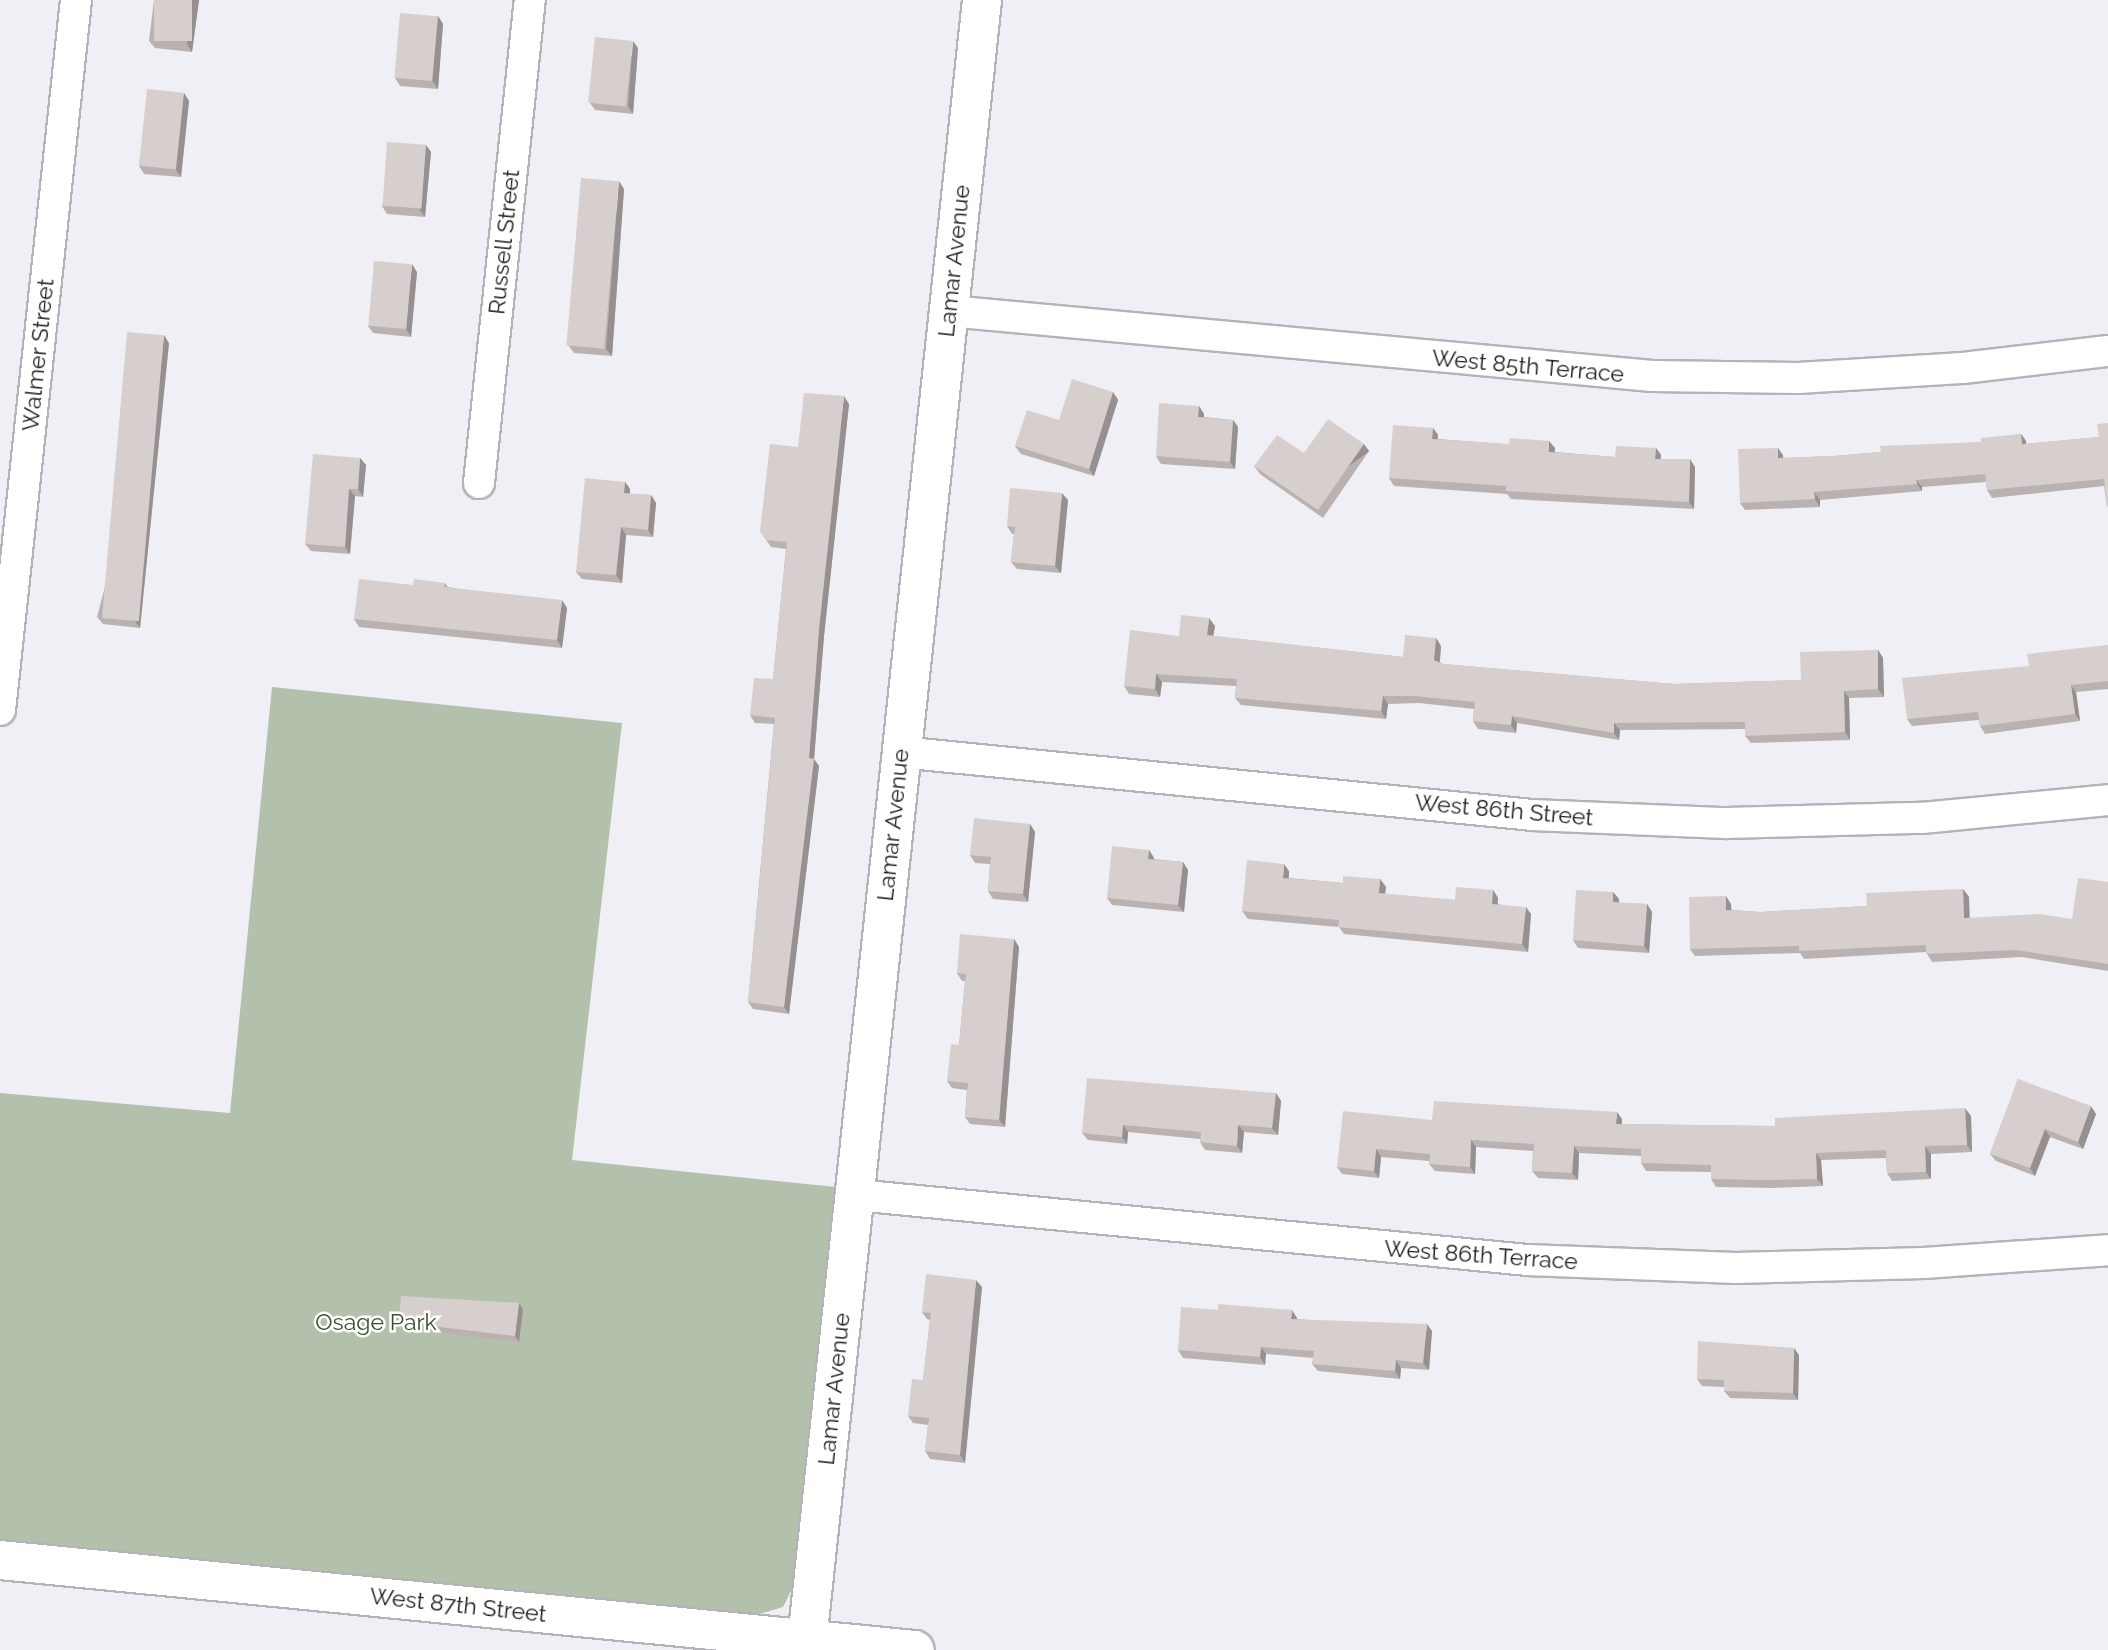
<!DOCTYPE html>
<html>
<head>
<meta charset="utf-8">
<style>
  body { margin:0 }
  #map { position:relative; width:2108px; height:1650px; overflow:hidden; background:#efeff5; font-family:Raleway,sans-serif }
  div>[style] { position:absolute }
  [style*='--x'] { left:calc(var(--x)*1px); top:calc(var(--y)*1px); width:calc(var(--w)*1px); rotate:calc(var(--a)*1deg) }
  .green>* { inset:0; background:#b3c0ac }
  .roads { filter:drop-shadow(2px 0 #b3b3b9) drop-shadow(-2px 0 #b3b3b9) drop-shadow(0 2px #b3b3b9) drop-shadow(0 -2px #b3b3b9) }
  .street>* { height:30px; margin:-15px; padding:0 15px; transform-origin:15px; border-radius:15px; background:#fff }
  .secondary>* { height:38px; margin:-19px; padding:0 19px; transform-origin:19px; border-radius:19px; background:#fff }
  .wall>* { inset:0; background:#b9b2b0 }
  .shaded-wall>* { inset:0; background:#969190; transform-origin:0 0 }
  .building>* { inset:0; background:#d7cfcd; transform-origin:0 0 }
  span { translate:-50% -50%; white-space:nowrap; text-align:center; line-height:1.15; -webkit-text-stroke:5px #fff; paint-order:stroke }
  .street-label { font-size:23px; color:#1e1e20 }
  .park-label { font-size:23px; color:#385228 }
</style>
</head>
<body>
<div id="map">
  <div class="green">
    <i style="clip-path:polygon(272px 687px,622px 723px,572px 1160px,836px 1187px,794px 1585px,783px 1607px,756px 1615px,0 1540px,0 1093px,230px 1113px)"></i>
  </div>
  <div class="roads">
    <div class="street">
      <i style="--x:949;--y:311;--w:706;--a:5.28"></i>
      <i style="--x:1652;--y:376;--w:146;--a:0.8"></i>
      <i style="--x:1798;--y:378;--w:165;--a:-3.5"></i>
      <i style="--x:1963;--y:368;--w:146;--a:-6.7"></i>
      <i style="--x:479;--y:483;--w:486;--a:-84"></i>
      <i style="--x:0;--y:710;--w:714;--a:-83.89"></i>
      <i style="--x:900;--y:752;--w:635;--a:5.69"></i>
      <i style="--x:1532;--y:815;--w:194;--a:2.4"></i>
      <i style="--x:1726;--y:823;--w:196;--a:-1.5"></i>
      <i style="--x:1922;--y:818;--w:187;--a:-5.5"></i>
      <i style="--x:856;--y:1195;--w:674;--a:5.53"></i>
      <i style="--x:1527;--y:1260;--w:209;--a:2.2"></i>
      <i style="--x:1736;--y:1268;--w:188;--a:-1.5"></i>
      <i style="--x:1924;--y:1263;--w:184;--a:-4"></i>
    </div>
    <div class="secondary">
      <i style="--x:0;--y:1560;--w:919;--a:5.62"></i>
      <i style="--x:806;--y:1650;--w:1659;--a:-83.91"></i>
    </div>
  </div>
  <div class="wall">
    <i style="clip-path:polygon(154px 0,199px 0,192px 52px,155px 48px,149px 41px)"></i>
    <i style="clip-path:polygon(438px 16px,443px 24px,438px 89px,400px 86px,395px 78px)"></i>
    <i style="clip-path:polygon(638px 48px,633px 114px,595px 110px,590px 103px)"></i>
    <i style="clip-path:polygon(184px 93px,189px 101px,181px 177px,144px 174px,139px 166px)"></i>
    <i style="clip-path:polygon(426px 145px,431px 152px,425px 217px,387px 214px,382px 206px)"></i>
    <i style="clip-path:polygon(624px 189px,612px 356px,574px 353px,568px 345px)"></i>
    <i style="clip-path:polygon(417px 272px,411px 337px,373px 333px,368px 326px)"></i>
    <i style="clip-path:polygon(169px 343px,140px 628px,103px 624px,97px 617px)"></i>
    <i style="clip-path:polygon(1113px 392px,1118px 400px,1094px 476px,1021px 454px,1015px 446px,1059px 420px)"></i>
    <i style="clip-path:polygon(849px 404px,824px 636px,814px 759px,819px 766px,789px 1014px,753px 1009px,748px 1002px,774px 724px,755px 723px,750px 715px,773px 679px,786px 549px,771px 547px,760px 531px,798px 447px)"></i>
    <i style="clip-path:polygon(1199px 406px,1204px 414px,1204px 417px,1233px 420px,1238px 427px,1235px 469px,1161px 464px,1156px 456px)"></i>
    <i style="clip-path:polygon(2108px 423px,2108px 507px,2107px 506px,2104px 486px,1992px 498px,1987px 490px,1986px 482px,1922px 487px,1922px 491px,1820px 500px,1820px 507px,1745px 510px,1740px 503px,1783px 455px,1783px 458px,1834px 456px,1881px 452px,1981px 442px,2021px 434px,2026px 441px,2026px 444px,2099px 437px)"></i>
    <i style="clip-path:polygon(1433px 428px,1438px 435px,1438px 439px,1555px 448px,1554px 452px,1615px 457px,1656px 448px,1661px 455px,1661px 459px,1695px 467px,1694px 509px,1511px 499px,1507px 494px,1394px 486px,1389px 478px)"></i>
    <i style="clip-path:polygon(1369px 451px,1323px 518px,1260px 474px,1254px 466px,1304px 453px)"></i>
    <i style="clip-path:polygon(360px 458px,366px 465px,363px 497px,355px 496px,350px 554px,311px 551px,305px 544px)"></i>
    <i style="clip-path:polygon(625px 482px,630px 489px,630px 494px,651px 495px,656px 503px,653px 537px,626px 535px,622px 583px,582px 579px,576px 572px)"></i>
    <i style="clip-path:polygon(1068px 500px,1061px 573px,1017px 569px,1011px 562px,1014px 534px,1012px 534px,1007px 526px)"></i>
    <i style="clip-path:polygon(445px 583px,448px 587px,567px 608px,562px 648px,359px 627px,354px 619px,413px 585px)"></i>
    <i style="clip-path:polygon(1215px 626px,1213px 636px,1403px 657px,1436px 638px,1441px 646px,1440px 662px,1443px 664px,1674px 684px,1801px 680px,1878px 650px,1883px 658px,1884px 697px,1849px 698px,1850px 740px,1751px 743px,1745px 736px,1745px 729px,1620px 730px,1619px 740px,1517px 723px,1516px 733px,1478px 729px,1473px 721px,1474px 709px,1419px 703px,1388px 704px,1386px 719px,1241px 705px,1235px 698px,1236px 686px,1162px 682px,1160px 697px,1129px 694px,1124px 686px,1179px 636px)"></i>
    <i style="clip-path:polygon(2108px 645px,2108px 689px,2076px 692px,2080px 721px,1985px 734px,1980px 726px,1979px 720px,1912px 726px,1907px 719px,2029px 666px)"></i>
    <i style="clip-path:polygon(1030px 824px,1035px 832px,1028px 902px,993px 899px,988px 891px,990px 864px,975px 863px,970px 855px)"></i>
    <i style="clip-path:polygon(1149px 850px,1154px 858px,1154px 859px,1183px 862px,1188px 870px,1184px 912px,1112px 905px,1107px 898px)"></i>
    <i style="clip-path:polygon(1289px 871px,1289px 878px,1343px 883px,1380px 879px,1386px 887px,1385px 894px,1455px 900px,1493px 890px,1498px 898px,1498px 904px,1531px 914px,1528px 952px,1344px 934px,1339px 927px,1248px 919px,1242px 911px)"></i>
    <i style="clip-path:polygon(2108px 882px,2108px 971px,2022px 957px,1932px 962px,1926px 952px,1804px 959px,1800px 953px,1695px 956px,1690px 949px,1731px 904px,1731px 910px,1760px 912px,1867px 906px,1963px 889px,1969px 897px,1969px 918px,2072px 919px)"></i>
    <i style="clip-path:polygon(1613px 892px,1619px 899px,1619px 903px,1647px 904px,1652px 912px,1649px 953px,1578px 948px,1573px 940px)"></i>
    <i style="clip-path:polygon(1014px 939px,1019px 947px,1005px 1127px,970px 1124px,965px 1117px,967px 1090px,952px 1088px,947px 1081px,959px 1045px,965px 981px,962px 981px,957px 973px)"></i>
    <i style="clip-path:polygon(2018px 1079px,2096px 1114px,2083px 1149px,2050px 1137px,2035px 1176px,1996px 1161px,1990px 1154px)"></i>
    <i style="clip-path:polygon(1276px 1093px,1281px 1101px,1278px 1135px,1244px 1132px,1242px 1153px,1205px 1150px,1200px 1142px,1200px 1139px,1128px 1132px,1127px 1144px,1088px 1140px,1082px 1133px)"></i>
    <i style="clip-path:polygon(1971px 1116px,1972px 1152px,1931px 1154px,1931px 1179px,1892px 1181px,1887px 1173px,1886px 1158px,1821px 1160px,1823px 1186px,1772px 1188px,1716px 1187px,1711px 1179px,1711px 1172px,1646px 1171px,1641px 1163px,1641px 1156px,1579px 1153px,1578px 1180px,1538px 1178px,1532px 1171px,1533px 1151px,1476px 1147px,1475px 1174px,1435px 1171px,1429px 1164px,1429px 1161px,1381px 1157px,1379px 1178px,1342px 1174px,1337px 1167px,1432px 1120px,1622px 1119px,1622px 1124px,1775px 1126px)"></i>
    <i style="clip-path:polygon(982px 1287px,965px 1463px,930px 1459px,925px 1451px,928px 1425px,913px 1423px,908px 1416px,923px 1380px,930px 1320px,927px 1319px,922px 1312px)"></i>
    <i style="clip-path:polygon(523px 1309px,519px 1342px,403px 1328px,399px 1322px)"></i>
    <i style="clip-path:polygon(1297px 1318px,1297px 1319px,1432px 1331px,1429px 1370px,1401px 1368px,1400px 1379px,1318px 1371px,1312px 1364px,1313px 1358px,1266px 1354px,1265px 1365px,1183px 1358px,1178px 1350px)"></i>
    <i style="clip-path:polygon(1799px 1355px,1798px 1400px,1730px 1398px,1724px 1391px,1724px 1387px,1702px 1386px,1697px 1379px)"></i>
  </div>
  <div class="shaded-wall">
    <i style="clip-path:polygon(192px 0,199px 0,192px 52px,187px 44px)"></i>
    <i style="clip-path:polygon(438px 16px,443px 24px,438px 89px,432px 81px)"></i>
    <i style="clip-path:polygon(633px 41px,638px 48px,633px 114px,628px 106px)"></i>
    <i style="clip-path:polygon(184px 93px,189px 101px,181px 177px,176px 170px)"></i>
    <i style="clip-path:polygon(426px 145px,431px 152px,425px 217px,420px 210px)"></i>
    <i style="clip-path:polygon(619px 181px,624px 189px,612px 356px,606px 349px)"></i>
    <i style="clip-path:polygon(412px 264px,417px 272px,411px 337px,406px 329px)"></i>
    <i style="clip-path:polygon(164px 335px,169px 343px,140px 628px,134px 620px)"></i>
    <i style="clip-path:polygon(1113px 392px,1118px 400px,1094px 476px,1089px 469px)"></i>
    <i style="clip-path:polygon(844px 396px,849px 404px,824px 636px,814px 759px,819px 766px,789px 1014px,784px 1007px,809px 758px,819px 629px)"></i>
    <i style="clip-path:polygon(1199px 406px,1204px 414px,1204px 424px,1198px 417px)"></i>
    <i style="clip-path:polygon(1233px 420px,1238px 427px,1235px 469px,1230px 462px)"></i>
    <i style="clip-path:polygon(1433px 428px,1438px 435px,1437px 446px,1432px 439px)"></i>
    <i style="clip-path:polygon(2021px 434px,2026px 441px,2027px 452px,2022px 444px)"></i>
    <i style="clip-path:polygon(1549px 441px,1555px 448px,1554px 459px,1549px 452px)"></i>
    <i style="left:1364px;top:444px;width:9px;height:80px;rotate:54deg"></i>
    <i style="clip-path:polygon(1656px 448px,1661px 455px,1660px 466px,1655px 459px)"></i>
    <i style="clip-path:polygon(1778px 448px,1783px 455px,1784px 466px,1778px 458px)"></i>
    <i style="clip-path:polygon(360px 458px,366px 465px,363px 497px,358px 489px)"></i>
    <i style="clip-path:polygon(1690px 459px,1695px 467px,1694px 509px,1689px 502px)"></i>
    <i style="clip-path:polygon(1916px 480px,1922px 487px,1922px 491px,1917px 484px)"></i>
    <i style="clip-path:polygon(625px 482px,630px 489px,629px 501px,624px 493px)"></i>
    <i style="clip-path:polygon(349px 489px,355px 496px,350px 554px,345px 547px)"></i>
    <i style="clip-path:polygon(1814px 492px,1820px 500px,1820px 507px,1815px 499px)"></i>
    <i style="clip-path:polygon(1062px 493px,1068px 500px,1061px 573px,1055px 566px)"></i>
    <i style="clip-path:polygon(651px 495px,656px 503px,653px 537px,648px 530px)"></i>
    <i style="clip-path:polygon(621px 527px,626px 535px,622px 583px,616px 575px)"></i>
    <i style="clip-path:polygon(562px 600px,567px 608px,562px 648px,557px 640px)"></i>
    <i style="clip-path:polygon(1209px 618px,1215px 626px,1212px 643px,1207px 635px)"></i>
    <i style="clip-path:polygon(1436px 638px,1441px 646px,1439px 667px,1434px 660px)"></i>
    <i style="clip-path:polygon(1878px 650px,1883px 658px,1884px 697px,1878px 689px)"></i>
    <i style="clip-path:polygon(1156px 674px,1162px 682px,1160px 697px,1155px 689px)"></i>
    <i style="clip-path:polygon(2071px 685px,2076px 692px,2080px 721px,2075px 714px)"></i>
    <i style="clip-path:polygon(1844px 691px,1849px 698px,1850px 740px,1845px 732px)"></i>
    <i style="clip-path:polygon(1383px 696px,1388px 704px,1386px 719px,1381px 711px)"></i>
    <i style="clip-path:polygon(1512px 716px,1517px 723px,1516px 733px,1511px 725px)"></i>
    <i style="clip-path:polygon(1614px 723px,1620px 730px,1619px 740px,1614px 733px)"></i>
    <i style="clip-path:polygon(1030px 824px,1035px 832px,1028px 902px,1023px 894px)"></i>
    <i style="clip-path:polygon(1149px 850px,1154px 858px,1153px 866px,1148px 859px)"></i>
    <i style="clip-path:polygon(1183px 862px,1188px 870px,1184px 912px,1178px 905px)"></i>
    <i style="clip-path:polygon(1284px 864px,1289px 871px,1288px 885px,1283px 878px)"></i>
    <i style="clip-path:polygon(1380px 879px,1386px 887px,1384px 901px,1379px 893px)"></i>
    <i style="clip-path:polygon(1963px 889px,1969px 897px,1970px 925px,1964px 918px)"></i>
    <i style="clip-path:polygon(1493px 890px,1498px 898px,1497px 911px,1492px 904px)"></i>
    <i style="clip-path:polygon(1613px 892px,1619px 899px,1618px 910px,1613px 902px)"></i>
    <i style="clip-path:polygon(1726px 896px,1731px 904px,1732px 917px,1726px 910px)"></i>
    <i style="clip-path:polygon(1647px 904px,1652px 912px,1649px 953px,1644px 946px)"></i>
    <i style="clip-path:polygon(1526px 907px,1531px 914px,1528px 952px,1522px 944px)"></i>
    <i style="clip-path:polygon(1014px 939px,1019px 947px,1005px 1127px,999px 1120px)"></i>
    <i style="clip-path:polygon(1276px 1093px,1281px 1101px,1278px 1135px,1272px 1128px)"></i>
    <i style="clip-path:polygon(2091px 1106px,2096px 1114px,2083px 1149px,2078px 1142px)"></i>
    <i style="clip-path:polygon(1965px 1108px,1971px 1116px,1972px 1152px,1967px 1145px)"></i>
    <i style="clip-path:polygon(1617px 1112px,1622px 1119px,1621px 1131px,1616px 1124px)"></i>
    <i style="clip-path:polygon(1123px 1125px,1128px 1132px,1127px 1144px,1122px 1137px)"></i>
    <i style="clip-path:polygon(1238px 1125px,1244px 1132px,1242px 1153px,1237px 1146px)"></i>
    <i style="clip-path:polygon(2045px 1129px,2050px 1137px,2035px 1176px,2030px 1168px)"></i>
    <i style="clip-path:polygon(1471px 1140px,1476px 1147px,1475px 1174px,1470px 1167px)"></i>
    <i style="clip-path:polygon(1574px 1146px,1579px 1153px,1578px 1180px,1572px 1173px)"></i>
    <i style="clip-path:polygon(1925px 1146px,1931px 1154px,1931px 1179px,1926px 1172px)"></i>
    <i style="clip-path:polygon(1376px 1149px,1381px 1157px,1379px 1178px,1374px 1171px)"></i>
    <i style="clip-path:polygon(1816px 1153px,1821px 1160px,1823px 1186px,1817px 1179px)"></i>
    <i style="clip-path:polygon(976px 1280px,982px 1287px,965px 1463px,960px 1455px)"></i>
    <i style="clip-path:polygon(519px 1303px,523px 1309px,519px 1342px,515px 1336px)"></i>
    <i style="clip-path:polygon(1292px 1310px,1297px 1318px,1296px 1326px,1291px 1319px)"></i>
    <i style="clip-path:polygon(1427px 1324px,1432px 1331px,1429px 1370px,1423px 1363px)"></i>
    <i style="clip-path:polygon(1261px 1347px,1266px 1354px,1265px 1365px,1260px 1357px)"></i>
    <i style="clip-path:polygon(1794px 1348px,1799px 1355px,1798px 1400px,1793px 1393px)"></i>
    <i style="clip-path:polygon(1396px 1360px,1401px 1368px,1400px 1379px,1395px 1371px)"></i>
  </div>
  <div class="building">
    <i style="left:154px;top:0;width:38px;height:41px"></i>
    <i style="left:400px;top:13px;width:38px;height:65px;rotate:5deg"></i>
    <i style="left:595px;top:37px;width:38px;height:66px;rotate:6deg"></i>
    <i style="left:147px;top:89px;width:37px;height:77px;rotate:6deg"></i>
    <i style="left:387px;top:142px;width:39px;height:64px;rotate:4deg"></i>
    <i style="left:581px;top:178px;width:38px;height:168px;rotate:5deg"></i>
    <i style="left:374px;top:261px;width:38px;height:65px;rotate:5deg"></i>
    <i style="left:127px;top:332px;width:37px;height:287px;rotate:5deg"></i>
    <i style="clip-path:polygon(1072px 379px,1113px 392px,1089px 469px,1015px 446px,1027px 410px,1059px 420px)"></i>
    <i style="clip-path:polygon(804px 393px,844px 396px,819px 629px,809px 758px,814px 759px,784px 1007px,748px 1002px,775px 718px,750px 715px,754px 678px,773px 679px,787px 542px,766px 540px,760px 531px,770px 444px,798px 447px)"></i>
    <i style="clip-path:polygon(1159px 403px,1199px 406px,1198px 417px,1233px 420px,1230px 462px,1156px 456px)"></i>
    <i style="clip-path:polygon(1328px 419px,1364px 444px,1318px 510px,1254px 466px,1277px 435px,1304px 453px)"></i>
    <i style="clip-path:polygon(2108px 423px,2108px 505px,2107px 506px,2104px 479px,1987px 490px,1985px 474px,1916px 480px,1917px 484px,1814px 492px,1815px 499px,1740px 503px,1738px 449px,1778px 448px,1778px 458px,1834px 456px,1881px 452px,1880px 446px,1981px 442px,1981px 438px,2021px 434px,2022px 444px,2099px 437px,2097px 424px)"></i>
    <i style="clip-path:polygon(1393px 425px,1433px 428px,1432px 439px,1509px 444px,1510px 438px,1549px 441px,1549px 452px,1615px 457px,1616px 446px,1656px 448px,1655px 459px,1690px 459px,1689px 502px,1506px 491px,1506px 486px,1389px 478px)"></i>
    <i style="clip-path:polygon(313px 454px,360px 458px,358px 489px,349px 489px,345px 547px,305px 544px)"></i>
    <i style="clip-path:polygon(585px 478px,625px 482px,624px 493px,651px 495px,648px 530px,621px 527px,616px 575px,576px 572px)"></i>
    <i style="clip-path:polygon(1010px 488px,1062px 493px,1055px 566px,1011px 562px,1015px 527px,1007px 526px)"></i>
    <i style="clip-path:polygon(359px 579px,413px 585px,414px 579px,445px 583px,444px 587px,562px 600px,557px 640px,354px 619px)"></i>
    <i style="clip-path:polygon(1181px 615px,1209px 618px,1207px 635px,1403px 657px,1405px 635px,1436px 638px,1434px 660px,1443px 664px,1674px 684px,1801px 680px,1800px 652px,1878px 650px,1878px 689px,1844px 691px,1845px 732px,1745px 736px,1745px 722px,1614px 723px,1614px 733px,1512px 716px,1511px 725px,1473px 721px,1475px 702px,1414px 696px,1383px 696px,1381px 711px,1235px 698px,1237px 679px,1156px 674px,1155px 689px,1124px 686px,1130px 630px,1179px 636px)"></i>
    <i style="clip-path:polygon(2108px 645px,2108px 681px,2071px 685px,2075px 714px,1980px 726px,1978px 712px,1907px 719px,1902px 678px,2029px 666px,2027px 654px)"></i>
    <i style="clip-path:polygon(974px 818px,1030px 824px,1023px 894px,988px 891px,991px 857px,970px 855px)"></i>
    <i style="clip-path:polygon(1112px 846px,1149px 850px,1148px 859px,1183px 862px,1178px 905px,1107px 898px)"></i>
    <i style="clip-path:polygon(1247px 860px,1284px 864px,1283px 878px,1343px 883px,1343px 876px,1380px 879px,1379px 893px,1455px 900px,1456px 887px,1493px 890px,1492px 904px,1526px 907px,1522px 944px,1338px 927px,1339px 920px,1242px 911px)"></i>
    <i style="clip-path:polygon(2078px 878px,2108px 882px,2108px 964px,2016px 950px,1926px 954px,1926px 945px,1799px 951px,1799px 946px,1690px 949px,1689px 897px,1726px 896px,1726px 910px,1760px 912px,1867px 906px,1866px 893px,1963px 889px,1964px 918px,2040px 914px,2072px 919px)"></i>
    <i style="clip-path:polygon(1576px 890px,1613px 892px,1613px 902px,1647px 904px,1644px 946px,1573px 940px)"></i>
    <i style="clip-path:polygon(960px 934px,1014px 939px,999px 1120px,965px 1117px,968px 1083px,947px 1081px,951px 1044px,959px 1045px,966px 974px,957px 973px)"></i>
    <i style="clip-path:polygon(1087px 1078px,1276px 1093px,1272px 1128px,1238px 1125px,1237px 1146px,1200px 1142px,1201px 1132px,1123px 1125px,1122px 1137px,1082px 1133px)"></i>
    <i style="clip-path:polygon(2018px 1079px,2091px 1106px,2078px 1142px,2045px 1129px,2030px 1168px,1990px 1154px)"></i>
    <i style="clip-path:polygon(1434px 1101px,1617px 1112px,1616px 1124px,1775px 1126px,1775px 1118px,1965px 1108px,1967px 1145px,1925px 1146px,1926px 1172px,1887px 1173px,1886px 1150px,1816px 1153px,1817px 1179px,1767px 1180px,1711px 1179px,1711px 1165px,1641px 1163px,1641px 1149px,1574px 1146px,1572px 1173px,1532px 1171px,1534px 1144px,1471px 1140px,1470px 1167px,1429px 1164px,1430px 1154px,1376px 1149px,1374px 1171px,1337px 1167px,1343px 1111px,1432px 1120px)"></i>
    <i style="clip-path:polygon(926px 1274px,976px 1280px,960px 1455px,925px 1451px,929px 1418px,908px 1416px,912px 1379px,923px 1380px,931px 1313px,922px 1312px)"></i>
    <i style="clip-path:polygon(401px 1296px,519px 1303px,515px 1336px,399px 1322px)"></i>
    <i style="clip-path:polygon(1218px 1304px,1292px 1310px,1291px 1319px,1427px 1324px,1423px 1363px,1396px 1360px,1395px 1371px,1312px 1364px,1314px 1351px,1261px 1347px,1260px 1357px,1178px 1350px,1181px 1307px,1218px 1310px)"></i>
    <i style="clip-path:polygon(1698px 1341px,1794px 1348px,1793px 1393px,1724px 1391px,1724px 1380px,1697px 1379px)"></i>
  </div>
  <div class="street-label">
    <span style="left:504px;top:242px;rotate:-84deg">Russell Street</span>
    <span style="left:954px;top:261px;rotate:-84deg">Lamar Avenue</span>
    <span style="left:38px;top:355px;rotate:-84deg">Walmer Street</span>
    <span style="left:1528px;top:366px;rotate:5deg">West 85th Terrace</span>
    <span style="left:1504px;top:810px;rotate:5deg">West 86th Street</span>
    <span style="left:893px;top:825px;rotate:-84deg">Lamar Avenue</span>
    <span style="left:1481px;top:1255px;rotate:4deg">West 86th Terrace</span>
    <span style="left:834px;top:1389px;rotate:-84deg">Lamar Avenue</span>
    <span style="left:458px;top:1605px;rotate:6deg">West 87th Street</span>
  </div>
  <div class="park-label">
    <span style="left:376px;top:1322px">Osage Park</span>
  </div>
</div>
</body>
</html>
